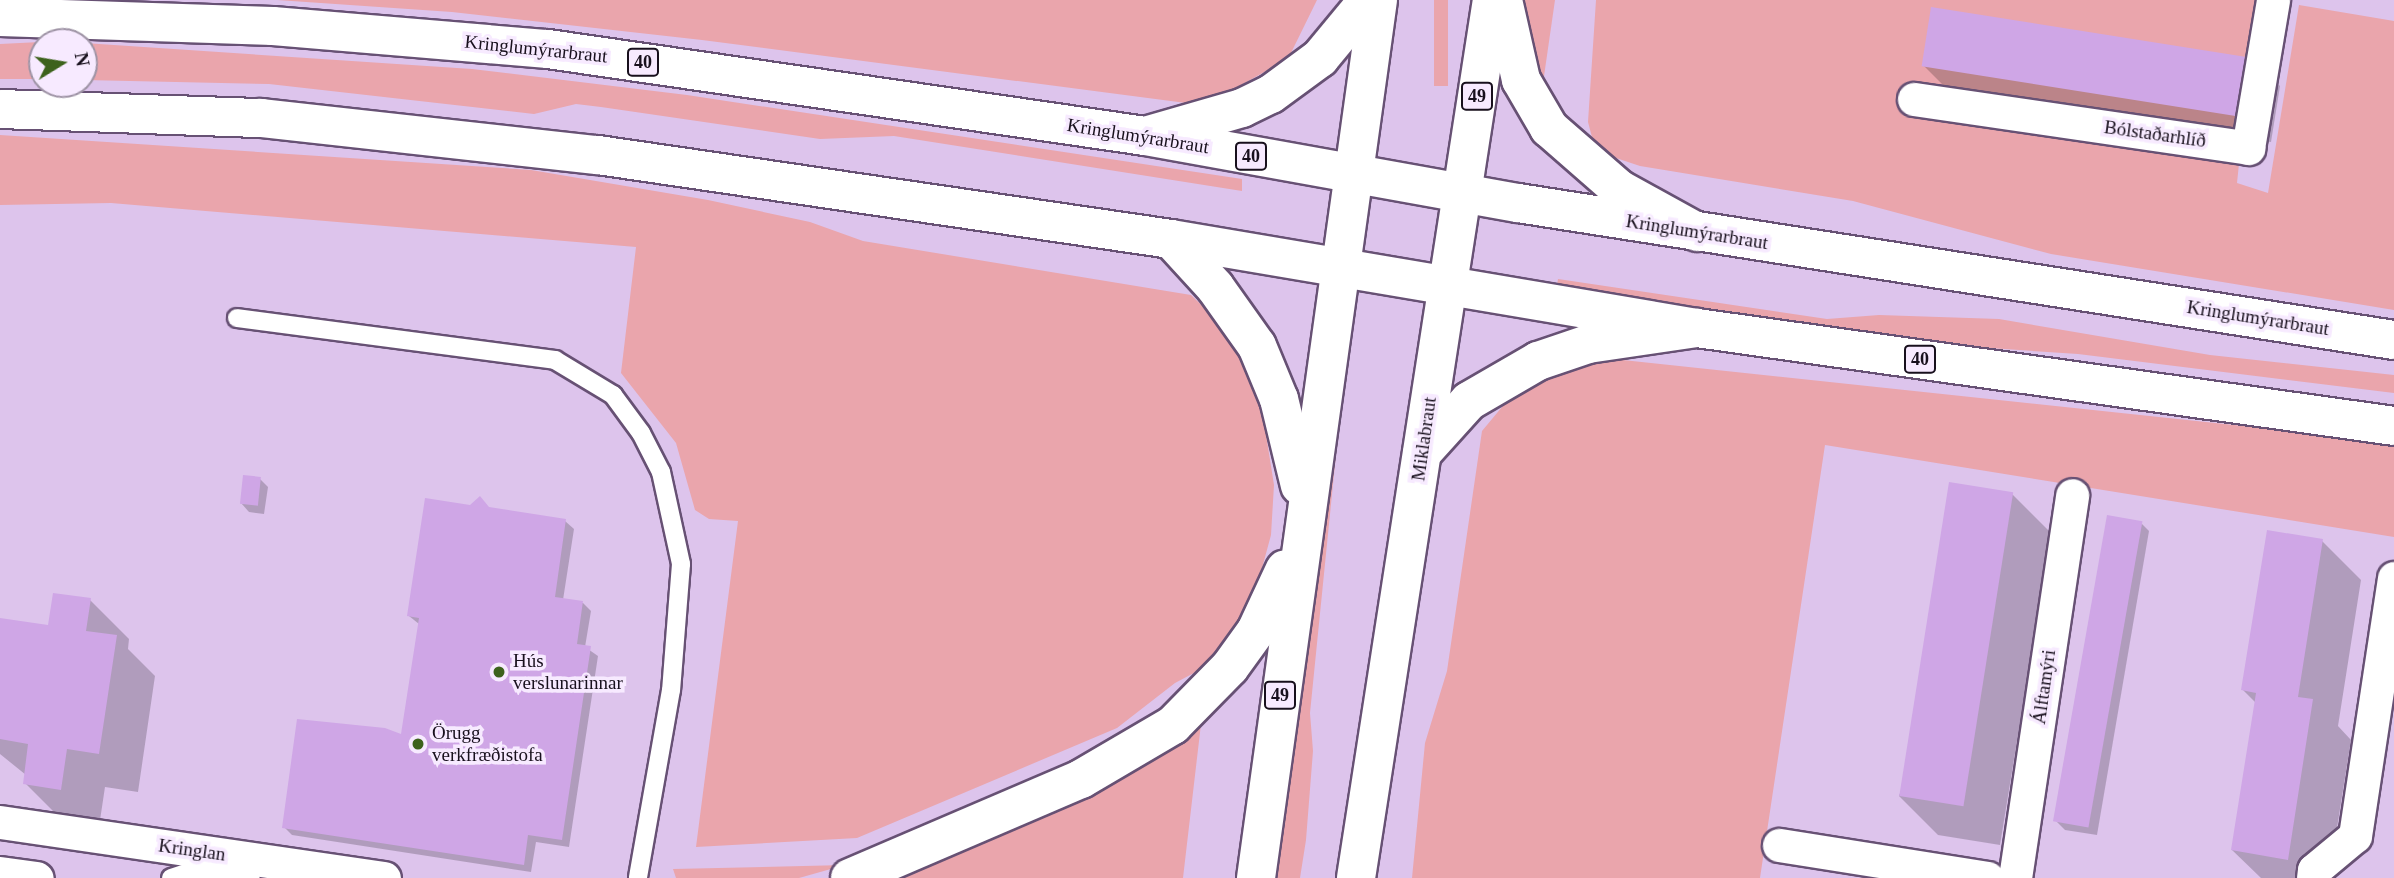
<!DOCTYPE html>
<html>
<head>
<meta charset="utf-8">
<style>
  body { margin:0 }
  #map { position:relative; width:2394px; height:878px; overflow:hidden; background:#ddc4ec; font-family:Georgia,serif }
  div>[style] { position:absolute }
  [style*='--x'] { left:calc(var(--x)*1px); top:calc(var(--y)*1px); width:calc(var(--w)*1px); rotate:calc(var(--a)*1deg) }
  .green>* { inset:0; background:#eaa5ac; transform-origin:0 0 }
  .shadow>* { inset:0; background:#0003 }
  .building>* { inset:0; background:#cfa6e6; transform-origin:0 0 }
  .roads { filter:drop-shadow(2px 0 #675174) drop-shadow(-2px 0 #675174) drop-shadow(0 2px #675174) drop-shadow(0 -2px #675174) }
  .service>* { height:18px; margin:-9px; padding:0 9px; transform-origin:9px; border-radius:9px; background:#fff }
  .minor>* { height:33px; margin:-16.5px; padding:0 16.5px; transform-origin:16.5px; border-radius:16.5px; background:#fff }
  .primary>* { height:38px; margin:-19px; padding:0 19px; transform-origin:19px; border-radius:19px; background:#fff }
  .trunk>* { height:38px; margin:-19px; padding:0 19px; transform-origin:19px; border-radius:19px; background:#fff }
  .dots>* { width:19px; height:19px; translate:-50% -50%; box-sizing:border-box; border:4px solid #f7eaff; border-radius:50% }
  span { translate:-50% -50%; white-space:nowrap; text-align:center; line-height:1.15; -webkit-text-stroke:7px #f7eaff; paint-order:stroke }
  .shield-label span { padding:2px 5px; background:#f7eaff; border:2px solid; border-radius:5px; -webkit-text-stroke-width:0 }
  .shield-label { font-size:18px; color:#18101d; font-weight:700 }
  .street-label { font-size:19px; color:#18101d }
  .poi-label { font-size:19px; color:#18101d }
  .left { translate:0 -50%; text-align:left }
  .north { position:absolute; left:28px; top:28px; width:70px; height:70px; box-sizing:border-box; background:#f7eaff; border:2px solid #9e93a5; border-radius:50%; rotate:79deg; font-size:19px; font-weight:700; line-height:28px; text-align:center; color:#18101d }
  .north::after { content:''; display:block; margin:auto; width:24px; height:32px; background:#3d621c; clip-path:polygon(50% 0,100% 100%,50% 72%,0 100%) }
</style>
</head>
<body>
<div id="map">
  <div class="green">
    <i style="clip-path:polygon(277px 0,1317px 0,1288px 59px,1232px 90px,1186px 103px,702px 40px,452px 12px)"></i>
    <i style="left:1434px;top:0;width:14px;height:86px"></i>
    <i style="clip-path:polygon(1519px 0,1555px 0,1542px 90px)"></i>
    <i style="clip-path:polygon(1596px 0,2256px 0,2237px 183px,2268px 193px,2299px 5px,2394px 21px,2394px 310px,2051px 254px,1853px 201px,1640px 166px,1610px 156px,1593px 141px,1588px 122px)"></i>
    <i style="clip-path:polygon(40px 42px,45px 42px,42px 79px,0 79px,0 44px)"></i>
    <i style="clip-path:polygon(84px 43px,472px 69px,687px 95px,1242px 179px,1242px 191px,894px 136px,820px 139px,601px 107px,576px 104px,534px 114px,269px 84px,84px 80px)"></i>
    <i style="clip-path:polygon(0 135px,531px 170px,708px 200px,810px 222px,863px 241px,1191px 295px,1239px 341px,1264px 422px,1274px 485px,1271px 535px,1258px 583px,1229px 640px,1209px 665px,1175px 683px,1117px 728px,857px 838px,696px 847px,738px 521px,709px 519px,695px 510px,676px 443px,621px 373px,636px 247px,111px 203px,0 205px)"></i>
    <i style="clip-path:polygon(1558px 279px,1827px 319px,1879px 315px,1999px 319px,2210px 355px,2394px 375px,2394px 393px,2078px 354px,1916px 343px,1555px 296px)"></i>
    <i style="clip-path:polygon(1604px 358px,2394px 442px,2394px 537px,1825px 445px,1760px 878px,1412px 878px,1425px 743px,1447px 671px,1482px 431px,1507px 401px,1546px 371px)"></i>
    <i style="clip-path:polygon(1344px 375px,1310px 713px,1313px 751px,1306px 840px,1300px 878px,1277px 878px)"></i>
    <i style="clip-path:polygon(1201px 724px,1183px 878px,888px 878px,1170px 740px)"></i>
    <i style="clip-path:polygon(845px 865px,799px 878px,676px 878px,673px 869px)"></i>
  </div>
  <div class="shadow">
    <i style="clip-path:polygon(2255px 62px,2280px 86px,2271px 142px,1947px 89px,1923px 65px)"></i>
    <i style="clip-path:polygon(260px 479px,268px 487px,264px 514px,249px 512px,241px 503px)"></i>
    <i style="clip-path:polygon(2012px 494px,2051px 533px,2000px 845px,1938px 835px,1899px 796px)"></i>
    <i style="clip-path:polygon(490px 509px,565px 521px,574px 529px,563px 600px,583px 603px,591px 611px,585px 647px,598px 656px,569px 847px,536px 842px,531px 872px,292px 835px,284px 827px,403px 736px,419px 624px,409px 616px)"></i>
    <i style="clip-path:polygon(2141px 523px,2149px 531px,2097px 835px,2065px 830px,2056px 821px)"></i>
    <i style="clip-path:polygon(2322px 541px,2361px 580px,2338px 726px,2351px 740px,2329px 878px,2261px 878px,2232px 850px,2256px 703px,2243px 690px)"></i>
    <i style="clip-path:polygon(90px 600px,129px 639px,128px 649px,155px 676px,138px 792px,105px 787px,99px 827px,64px 822px,25px 783px,26px 775px,0 754px,0 620px,50px 627px)"></i>
  </div>
  <div class="building">
    <i style="left:1931px;top:7px;width:329px;height:60px;rotate:9deg"></i>
    <i style="left:243px;top:475px;width:18px;height:29px;rotate:6deg"></i>
    <i style="left:1949px;top:482px;width:65px;height:318px;rotate:9deg"></i>
    <i style="clip-path:polygon(480px 496px,489px 507px,566px 519px,555px 597px,583px 601px,577px 644px,591px 646px,562px 840px,528px 835px,524px 865px,282px 828px,297px 719px,385px 728px,401px 734px,419px 618px,407px 616px,425px 498px,470px 505px)"></i>
    <i style="left:2107px;top:515px;width:36px;height:311px;rotate:10deg"></i>
    <i style="clip-path:polygon(2267px 530px,2323px 539px,2298px 697px,2313px 699px,2288px 860px,2231px 850px,2256px 693px,2241px 690px)"></i>
    <i style="clip-path:polygon(53px 593px,91px 598px,86px 631px,117px 635px,99px 754px,67px 749px,61px 790px,23px 784px,28px 744px,0 739px,0 618px,48px 625px)"></i>
  </div>
  <div class="roads">
    <div class="service">
      <i style="--x:237;--y:318;--w:321;--a:7.5"></i>
      <i style="--x:555;--y:360;--w:68;--a:31.1"></i>
      <i style="--x:613;--y:395;--w:47;--a:53.6"></i>
      <i style="--x:641;--y:433;--w:44;--a:62.9"></i>
      <i style="--x:661;--y:472;--w:94;--a:77.7"></i>
      <i style="--x:681;--y:564;--w:126;--a:94.5"></i>
      <i style="--x:671;--y:690;--w:191;--a:100"></i>
      <i style="--x:171;--y:878;--w:23;--a:-18"></i>
      <i style="--x:193;--y:871;--w:58;--a:6.9"></i>
    </div>
    <div class="minor">
      <i style="--x:1914;--y:99;--w:338;--a:8.3"></i>
      <i style="--x:2248;--y:148;--w:150;--a:-80.4"></i>
      <i style="--x:0;--y:822;--w:388;--a:8.3"></i>
      <i style="--x:1779;--y:845;--w:211;--a:9"></i>
      <i style="--x:0;--y:873;--w:37;--a:8"></i>
      <i style="--x:2015;--y:878;--w:387;--a:-81.5"></i>
      <i style="--x:2313;--y:878;--w:8;--a:-83"></i>
      <i style="--x:2314;--y:870;--w:53;--a:-39.7"></i>
      <i style="--x:2355;--y:836;--w:261;--a:-81.4"></i>
    </div>
    <div class="primary">
      <i style="--x:0;--y:17;--w:273;--a:1.9"></i>
      <i style="--x:273;--y:26;--w:276;--a:4.8"></i>
      <i style="--x:548;--y:49;--w:603;--a:8.29"></i>
      <i style="--x:1145;--y:136;--w:379;--a:10.2"></i>
      <i style="--x:1518;--y:203;--w:887;--a:8.89"></i>
      <i style="--x:0;--y:109;--w:261;--a:2"></i>
      <i style="--x:261;--y:118;--w:339;--a:6.3"></i>
      <i style="--x:598;--y:155;--w:579;--a:8.34"></i>
      <i style="--x:1171;--y:239;--w:533;--a:9.6"></i>
      <i style="--x:1697;--y:328;--w:704;--a:8"></i>
    </div>
    <div class="trunk">
      <i style="--x:1503;--y:0;--w:82;--a:77.3"></i>
      <i style="--x:1521;--y:80;--w:56;--a:59.7"></i>
      <i style="--x:1549;--y:128;--w:93;--a:41.1"></i>
      <i style="--x:1619;--y:189;--w:89;--a:28.9"></i>
      <i style="--x:1145;--y:136;--w:101;--a:-16.1"></i>
      <i style="--x:1242;--y:108;--w:32;--a:-26"></i>
      <i style="--x:1271;--y:94;--w:61;--a:-36.3"></i>
      <i style="--x:1320;--y:58;--w:75;--a:-50.4"></i>
      <i style="--x:1171;--y:239;--w:65;--a:47.5"></i>
      <i style="--x:1215;--y:287;--w:72;--a:54.6"></i>
      <i style="--x:1257;--y:346;--w:57;--a:67.5"></i>
      <i style="--x:1279;--y:399;--w:89;--a:76.4"></i>
      <i style="--x:1422;--y:453;--w:70;--a:-47.9"></i>
      <i style="--x:1469;--y:401;--w:80;--a:-30.1"></i>
      <i style="--x:1538;--y:361;--w:53;--a:-18.8"></i>
      <i style="--x:1588;--y:344;--w:110;--a:-8.4"></i>
      <i style="--x:850;--y:878;--w:251;--a:-23.2"></i>
      <i style="--x:1081;--y:779;--w:107;--a:-30.4"></i>
      <i style="--x:1173;--y:725;--w:81;--a:-45.5"></i>
      <i style="--x:1230;--y:667;--w:44;--a:-54.2"></i>
      <i style="--x:1256;--y:631;--w:68;--a:-64.9"></i>
      <i style="--x:1256;--y:878;--w:886;--a:-82.09"></i>
      <i style="--x:1356;--y:878;--w:888;--a:-81.2"></i>
    </div>
  </div>
  <div class="dots">
    <i style="left:499px;top:672px;background:#3d621c"></i>
    <i style="left:418px;top:744px;background:#3d621c"></i>
  </div>
  <div class="shield-label">
    <span style="left:643px;top:62px">40</span>
    <span style="left:1477px;top:96px">49</span>
    <span style="left:1251px;top:156px">40</span>
    <span style="left:1920px;top:359px">40</span>
    <span style="left:1280px;top:695px">49</span>
  </div>
  <div class="street-label">
    <span style="left:536px;top:49px;rotate:6deg">Kringlumýrarbraut</span>
    <span style="left:2155px;top:134px;rotate:8deg">Bólstaðarhlíð</span>
    <span style="left:1138px;top:136px;rotate:9deg">Kringlumýrarbraut</span>
    <span style="left:1697px;top:232px;rotate:9deg">Kringlumýrarbraut</span>
    <span style="left:2258px;top:318px;rotate:9deg">Kringlumýrarbraut</span>
    <span style="left:1424px;top:439px;rotate:-82deg">Miklabraut</span>
    <span style="left:2044px;top:687px;rotate:-82deg">Álftamýri</span>
    <span style="left:192px;top:850px;rotate:8deg">Kringlan</span>
  </div>
  <div class="poi-label">
    <span class="left" style="left:513px;top:672px">Hús<br>verslunarinnar</span>
    <span class="left" style="left:432px;top:744px">Örugg<br>verkfræðistofa</span>
  </div>
  <div class="north">N</div>
</div>
</body>
</html>
